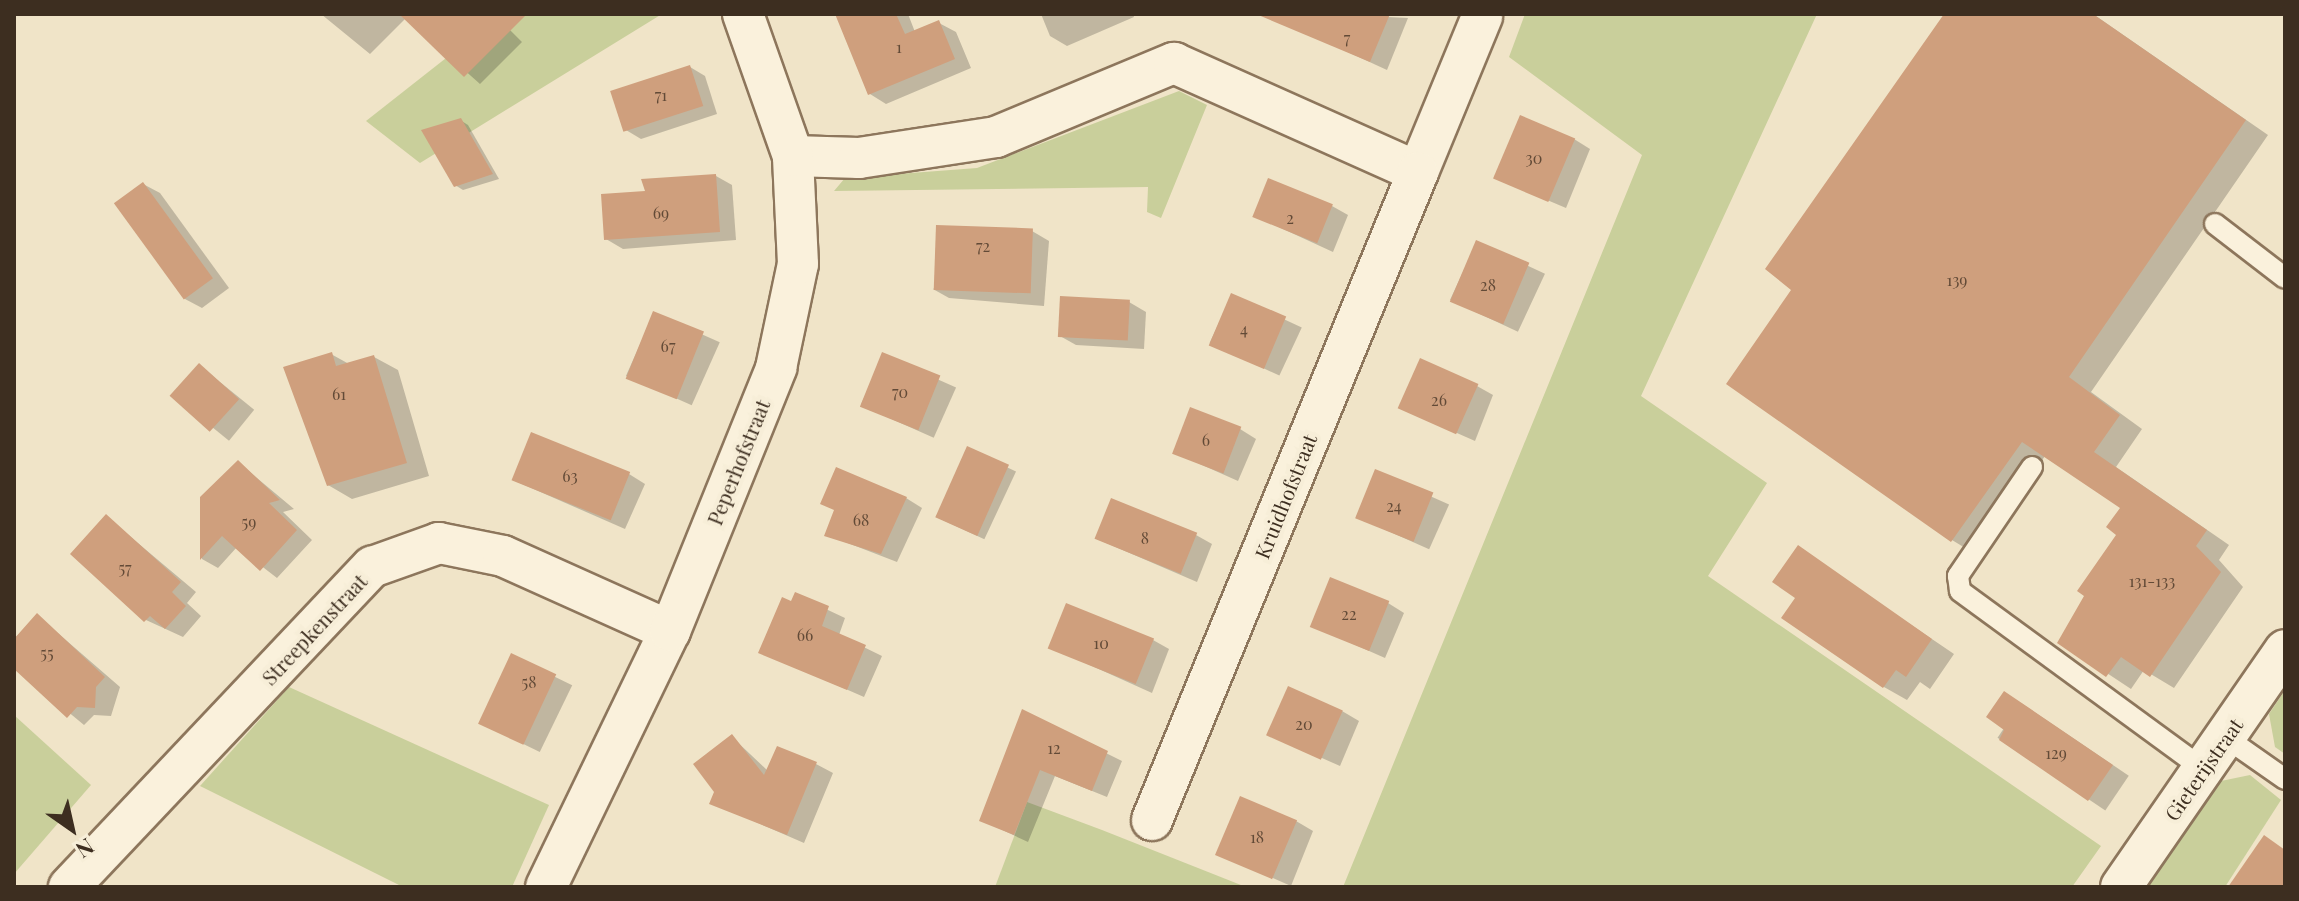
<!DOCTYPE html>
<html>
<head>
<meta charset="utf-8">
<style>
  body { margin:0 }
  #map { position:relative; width:2299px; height:901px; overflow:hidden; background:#f0e4c8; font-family:"Playfair Display",serif }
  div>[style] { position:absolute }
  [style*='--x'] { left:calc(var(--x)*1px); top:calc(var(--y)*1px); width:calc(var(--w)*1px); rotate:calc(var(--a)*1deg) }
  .green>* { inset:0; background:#c9cf9b }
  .shadow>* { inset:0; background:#0003; transform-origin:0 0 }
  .building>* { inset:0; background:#cf9f7d; transform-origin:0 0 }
  .roads { filter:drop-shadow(2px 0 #8d765c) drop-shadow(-2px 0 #8d765c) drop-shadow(0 2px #8d765c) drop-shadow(0 -2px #8d765c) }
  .lane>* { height:20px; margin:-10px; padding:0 10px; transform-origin:10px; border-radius:10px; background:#faf1dc }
  .street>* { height:40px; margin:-20px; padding:0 20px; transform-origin:20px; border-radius:20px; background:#faf1dc }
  span { translate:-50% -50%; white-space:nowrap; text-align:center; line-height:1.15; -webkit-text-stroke:8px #f7eed8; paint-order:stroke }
  .number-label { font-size:16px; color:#624a37 }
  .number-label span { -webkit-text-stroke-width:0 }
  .street-label { font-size:20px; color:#3d2e20 }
  .frame { position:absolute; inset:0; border:16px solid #3d2e20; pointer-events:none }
  .north { position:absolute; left:32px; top:789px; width:80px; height:80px; -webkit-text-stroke:6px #f7eed8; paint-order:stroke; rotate:146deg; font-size:22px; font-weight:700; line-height:32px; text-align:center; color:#3d2e20 }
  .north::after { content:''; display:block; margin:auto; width:28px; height:36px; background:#3d2e20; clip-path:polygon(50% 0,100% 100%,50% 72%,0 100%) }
</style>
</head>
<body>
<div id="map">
  <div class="green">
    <i style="clip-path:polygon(502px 14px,662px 14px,420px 163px,366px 121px)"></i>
    <i style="clip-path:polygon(1525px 14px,1817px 14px,1641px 396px,1767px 483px,1708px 576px,2101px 846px,2072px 887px,1343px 887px,1642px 155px,1509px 57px)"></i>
    <i style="clip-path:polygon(1179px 91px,1207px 105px,1161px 218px,1147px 212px,1148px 187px,834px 191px,845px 178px,977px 168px)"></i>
    <i style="clip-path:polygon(289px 687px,549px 805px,512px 887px,403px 887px,200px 786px)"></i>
    <i style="clip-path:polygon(2285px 690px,2285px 754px,2275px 747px,2269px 714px)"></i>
    <i style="clip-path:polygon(14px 715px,91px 785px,14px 874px)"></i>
    <i style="clip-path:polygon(2250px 775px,2281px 800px,2225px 887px,2148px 887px,2221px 781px)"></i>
    <i style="clip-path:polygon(1027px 802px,1102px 830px,1246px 887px,995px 887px)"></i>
  </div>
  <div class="shadow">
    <i style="clip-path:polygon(321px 14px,494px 14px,522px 42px,480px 84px,406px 18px,370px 54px)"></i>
    <i style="clip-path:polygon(837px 14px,908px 14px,915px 32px,939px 23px,956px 32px,971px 68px,886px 104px,870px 94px)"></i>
    <i style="clip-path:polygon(1041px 14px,1133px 14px,1134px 17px,1067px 46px,1050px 36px)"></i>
    <i style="clip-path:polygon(1325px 14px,1408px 18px,1387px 70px,1315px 37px)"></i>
    <i style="clip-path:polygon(1947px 14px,2093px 14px,2268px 135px,2091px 392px,2142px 429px,2116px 467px,2229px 545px,2219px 560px,2243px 587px,2174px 688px,2144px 670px,2131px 689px,2060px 642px,2118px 534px,2122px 507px,2045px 456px,1975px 554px,1952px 540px,1794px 290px)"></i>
    <i style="clip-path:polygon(690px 67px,705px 76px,717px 114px,641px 139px,626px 130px)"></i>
    <i style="clip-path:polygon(460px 120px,468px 125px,499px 179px,463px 190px,455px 185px)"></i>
    <i style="clip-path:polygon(1574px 139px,1590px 149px,1566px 208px,1495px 178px)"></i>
    <i style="clip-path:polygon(716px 176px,732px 185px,736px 240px,623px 249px,606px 239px,648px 193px)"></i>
    <i style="clip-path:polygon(143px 184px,160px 193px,229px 288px,202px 308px,185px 299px)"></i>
    <i style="clip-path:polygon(1332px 206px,1348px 215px,1333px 252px,1255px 216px)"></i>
    <i style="clip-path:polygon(1032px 231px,1049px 241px,1044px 306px,949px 298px,933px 289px)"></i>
    <i style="left:1477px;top:242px;width:75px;height:64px;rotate:25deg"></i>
    <i style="left:1232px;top:295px;width:77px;height:53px;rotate:25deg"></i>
    <i style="clip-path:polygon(1129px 302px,1146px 312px,1144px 349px,1076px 345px,1060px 336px)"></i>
    <i style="left:654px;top:313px;width:72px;height:69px;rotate:24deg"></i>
    <i style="clip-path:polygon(331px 354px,349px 364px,374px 357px,398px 370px,429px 476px,352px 499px,328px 485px)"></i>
    <i style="left:883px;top:355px;width:80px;height:55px;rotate:24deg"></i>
    <i style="left:199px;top:365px;width:71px;height:40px;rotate:39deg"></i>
    <i style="clip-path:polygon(1477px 386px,1493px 395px,1475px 441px,1405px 410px)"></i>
    <i style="clip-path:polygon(1240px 429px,1256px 439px,1238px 481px,1173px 452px)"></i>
    <i style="left:968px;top:449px;width:53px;height:75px;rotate:25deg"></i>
    <i style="clip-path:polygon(238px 462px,294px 509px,283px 512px,312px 540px,277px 578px,237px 547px,218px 568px,202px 559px,202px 498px)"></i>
    <i style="left:1376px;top:472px;width:80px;height:49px;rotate:24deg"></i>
    <i style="clip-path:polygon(629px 474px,645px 484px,625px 529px,513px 480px)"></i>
    <i style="clip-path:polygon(906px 498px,922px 508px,897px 562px,827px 535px)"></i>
    <i style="clip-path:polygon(107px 517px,196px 592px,187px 603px,201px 616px,183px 637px,146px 620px)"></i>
    <i style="clip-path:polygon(1196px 535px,1212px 544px,1197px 582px,1097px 539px)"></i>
    <i style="clip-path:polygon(1798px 548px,1954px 654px,1930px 689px,1920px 682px,1907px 700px,1884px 687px,1798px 597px)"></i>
    <i style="clip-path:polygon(796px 595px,845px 618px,839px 635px,882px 656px,864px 697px,761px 652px)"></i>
    <i style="clip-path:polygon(1388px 603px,1404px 613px,1385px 658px,1317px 628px)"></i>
    <i style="clip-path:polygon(37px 615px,120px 687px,111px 716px,94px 715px,84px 725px,14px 667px,14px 639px)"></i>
    <i style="clip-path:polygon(1153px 640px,1169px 649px,1152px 693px,1050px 647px)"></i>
    <i style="left:512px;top:656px;width:67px;height:74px;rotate:26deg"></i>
    <i style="left:2021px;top:703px;width:130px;height:42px;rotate:34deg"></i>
    <i style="clip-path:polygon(1342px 711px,1359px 721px,1340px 766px,1270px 735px)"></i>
    <i style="clip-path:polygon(1023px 712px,1122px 761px,1107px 797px,1055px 776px,1028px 842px,981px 820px)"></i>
    <i style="clip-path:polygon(732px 737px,768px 771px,816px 764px,833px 773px,804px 843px,712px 803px)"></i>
    <i style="clip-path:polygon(1296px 821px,1313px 831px,1291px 886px,1218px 854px)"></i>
  </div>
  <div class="building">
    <i style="clip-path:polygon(399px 14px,527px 14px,464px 77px)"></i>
    <i style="clip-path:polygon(835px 14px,896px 14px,905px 34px,939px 20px,955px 59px,868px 95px)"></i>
    <i style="clip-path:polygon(1256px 14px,1390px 14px,1370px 62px)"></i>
    <i style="clip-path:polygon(1944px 14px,2093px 14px,2246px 120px,2069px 377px,2120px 415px,2094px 452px,2207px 530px,2196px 546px,2221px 572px,2150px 677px,2121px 657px,2106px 677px,2057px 643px,2084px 596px,2077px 591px,2116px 535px,2106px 527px,2120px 508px,2022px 442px,1951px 542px,1726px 384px,1791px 290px,1765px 269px)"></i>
    <i style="left:690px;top:65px;width:43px;height:84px;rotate:72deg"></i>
    <i style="left:1520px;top:115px;width:60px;height:69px;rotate:23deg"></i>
    <i style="clip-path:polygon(461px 118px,493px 174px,454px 187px,421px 130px)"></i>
    <i style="clip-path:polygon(716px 174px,720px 232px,604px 240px,601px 194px,645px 191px,641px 179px)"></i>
    <i style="left:1268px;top:178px;width:70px;height:42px;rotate:22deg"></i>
    <i style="left:143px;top:182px;width:119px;height:36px;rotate:54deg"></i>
    <i style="left:936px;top:225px;width:97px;height:65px;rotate:2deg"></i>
    <i style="left:1476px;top:240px;width:58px;height:67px;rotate:23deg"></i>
    <i style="left:1231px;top:293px;width:60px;height:57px;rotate:23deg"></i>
    <i style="left:1060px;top:296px;width:70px;height:41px;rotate:3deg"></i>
    <i style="left:653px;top:311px;width:55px;height:73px;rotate:22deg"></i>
    <i style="clip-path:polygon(332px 352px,336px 366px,374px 355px,407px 463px,327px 486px,283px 367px)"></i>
    <i style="left:882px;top:352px;width:63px;height:59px;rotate:22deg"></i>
    <i style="left:1420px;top:358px;width:64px;height:55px;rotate:24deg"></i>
    <i style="left:199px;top:363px;width:54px;height:44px;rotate:42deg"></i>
    <i style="left:1190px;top:407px;width:55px;height:50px;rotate:21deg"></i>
    <i style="left:531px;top:432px;width:107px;height:52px;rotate:22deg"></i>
    <i style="left:967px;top:446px;width:46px;height:78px;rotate:24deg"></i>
    <i style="clip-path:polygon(238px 460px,280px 500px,269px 503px,297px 530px,260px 571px,222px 536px,200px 560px,200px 497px)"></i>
    <i style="clip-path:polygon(836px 467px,907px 497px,881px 554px,824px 536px,834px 510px,820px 504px)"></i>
    <i style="left:1375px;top:469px;width:63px;height:53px;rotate:22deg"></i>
    <i style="left:1111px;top:498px;width:93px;height:44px;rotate:22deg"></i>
    <i style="clip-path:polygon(106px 514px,181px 582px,172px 592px,186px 606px,165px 629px,150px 616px,144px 622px,70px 554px)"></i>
    <i style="clip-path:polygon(1798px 545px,1932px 639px,1906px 677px,1896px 670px,1883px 688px,1781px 618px,1795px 598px,1772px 582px)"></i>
    <i style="left:1330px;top:577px;width:64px;height:54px;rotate:22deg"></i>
    <i style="clip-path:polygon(795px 592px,829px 606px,822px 626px,866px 645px,847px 690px,758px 653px,782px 597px,791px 601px)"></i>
    <i style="left:1066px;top:603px;width:95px;height:49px;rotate:22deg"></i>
    <i style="clip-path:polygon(37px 613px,105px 677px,96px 687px,95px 708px,77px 707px,67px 718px,14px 669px,14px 639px)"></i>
    <i style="left:511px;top:653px;width:50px;height:78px;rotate:25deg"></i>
    <i style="left:1288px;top:686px;width:60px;height:54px;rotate:24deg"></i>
    <i style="clip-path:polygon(2004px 691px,2113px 765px,2088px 801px,1999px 740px,2004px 730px,1986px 717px)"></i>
    <i style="clip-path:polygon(1022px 709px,1108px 751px,1092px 791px,1040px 770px,1014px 835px,979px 821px)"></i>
    <i style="clip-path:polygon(732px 734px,764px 775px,777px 746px,817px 762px,787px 835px,709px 804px,714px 792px,693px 764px)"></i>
    <i style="left:1240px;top:796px;width:62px;height:64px;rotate:23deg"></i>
    <i style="clip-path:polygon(2264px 835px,2285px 850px,2285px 887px,2228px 887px)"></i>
  </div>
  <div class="roads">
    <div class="lane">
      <i style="--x:2215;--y:224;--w:88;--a:37.6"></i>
      <i style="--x:2032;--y:467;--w:132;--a:124.2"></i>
      <i style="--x:1958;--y:576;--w:15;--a:82"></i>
      <i style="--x:1960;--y:591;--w:301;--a:36.2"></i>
      <i style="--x:2225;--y:737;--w:73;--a:35"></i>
    </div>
    <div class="street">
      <i style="--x:793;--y:156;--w:66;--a:1.7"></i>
      <i style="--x:859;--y:158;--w:139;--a:-8.7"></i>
      <i style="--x:996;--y:137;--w:193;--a:-22.6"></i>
      <i style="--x:1174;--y:63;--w:267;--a:24.1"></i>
      <i style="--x:1418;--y:172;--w:168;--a:-67.6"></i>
      <i style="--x:1152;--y:820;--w:700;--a:-67.68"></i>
      <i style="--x:69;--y:887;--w:441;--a:-46.6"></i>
      <i style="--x:372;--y:567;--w:71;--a:-19.7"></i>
      <i style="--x:439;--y:543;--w:65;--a:11.5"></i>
      <i style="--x:503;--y:556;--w:183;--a:24.2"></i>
      <i style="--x:546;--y:887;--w:284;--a:-64.2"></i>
      <i style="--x:670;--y:631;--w:284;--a:-68"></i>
      <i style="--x:776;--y:368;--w:106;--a:-78.1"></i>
      <i style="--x:798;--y:264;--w:108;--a:-92.7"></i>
      <i style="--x:793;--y:156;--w:151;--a:-109.4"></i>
      <i style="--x:2121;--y:887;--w:288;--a:-55.3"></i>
    </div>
  </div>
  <div class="number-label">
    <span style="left:1347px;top:38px">7</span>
    <span style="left:899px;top:47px">1</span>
    <span style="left:661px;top:95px">71</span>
    <span style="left:1534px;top:158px">30</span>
    <span style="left:661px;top:213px">69</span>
    <span style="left:1290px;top:218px">2</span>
    <span style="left:983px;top:246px">72</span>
    <span style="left:1957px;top:280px">139</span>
    <span style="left:1488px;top:285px">28</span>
    <span style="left:1244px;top:329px">4</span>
    <span style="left:668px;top:346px">67</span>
    <span style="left:900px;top:392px">70</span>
    <span style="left:339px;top:394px">61</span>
    <span style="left:1439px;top:400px">26</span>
    <span style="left:1206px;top:440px">6</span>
    <span style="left:570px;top:476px">63</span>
    <span style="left:1394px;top:506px">24</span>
    <span style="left:861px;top:520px">68</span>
    <span style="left:249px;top:522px">59</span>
    <span style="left:1145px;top:538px">8</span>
    <span style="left:125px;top:568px">57</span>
    <span style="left:2152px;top:581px">131-133</span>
    <span style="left:1349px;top:614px">22</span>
    <span style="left:805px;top:635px">66</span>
    <span style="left:1101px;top:643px">10</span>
    <span style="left:47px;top:653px">55</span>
    <span style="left:529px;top:682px">58</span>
    <span style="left:1304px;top:724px">20</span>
    <span style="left:1054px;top:748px">12</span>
    <span style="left:2056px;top:753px">129</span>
    <span style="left:1257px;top:837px">18</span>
  </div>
  <div class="street-label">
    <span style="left:738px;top:462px;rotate:-68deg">Peperhofstraat</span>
    <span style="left:1285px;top:496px;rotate:-68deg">Kruidhofstraat</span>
    <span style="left:314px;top:629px;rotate:-47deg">Streepkenstraat</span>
    <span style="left:2203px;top:769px;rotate:-55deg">Gieterijstraat</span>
  </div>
  <div class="frame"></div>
  <div class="north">N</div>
</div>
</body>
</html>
